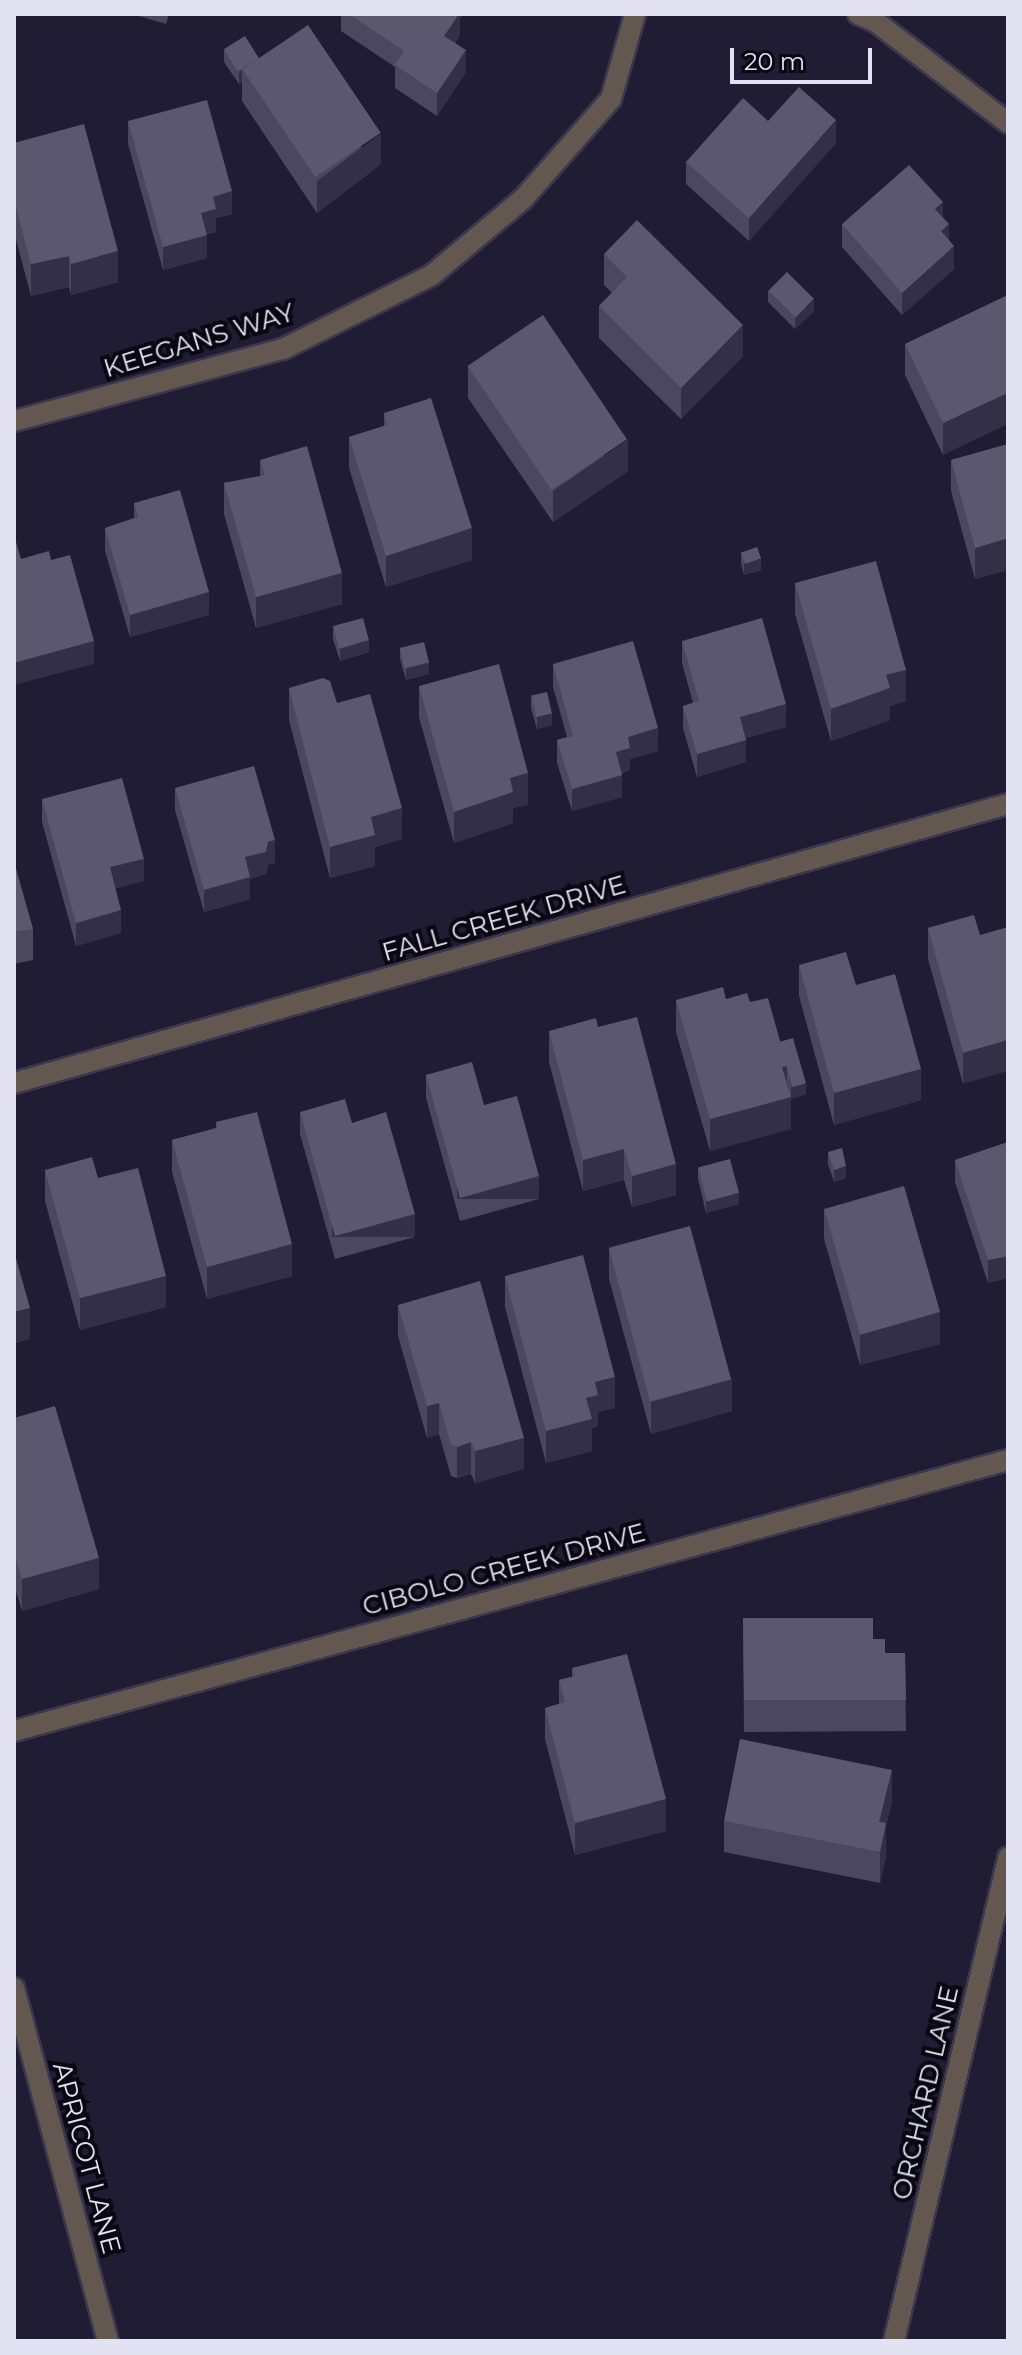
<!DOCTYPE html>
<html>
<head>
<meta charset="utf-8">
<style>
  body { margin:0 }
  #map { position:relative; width:1022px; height:2355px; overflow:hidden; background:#1f1c33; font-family:Montserrat,sans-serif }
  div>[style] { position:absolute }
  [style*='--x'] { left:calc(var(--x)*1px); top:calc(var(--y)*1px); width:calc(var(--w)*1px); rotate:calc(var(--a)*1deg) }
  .roads { filter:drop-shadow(2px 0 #3a384e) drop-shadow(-2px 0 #3a384e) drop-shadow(0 2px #3a384e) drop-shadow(0 -2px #3a384e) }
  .minor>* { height:20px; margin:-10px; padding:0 10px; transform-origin:10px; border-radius:10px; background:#635750 }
  .wall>* { inset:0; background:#4a475e }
  .shaded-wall>* { inset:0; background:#322f46; transform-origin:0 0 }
  .building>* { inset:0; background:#5a576e; transform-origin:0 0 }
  span { translate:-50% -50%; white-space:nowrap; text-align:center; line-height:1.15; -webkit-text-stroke:8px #090812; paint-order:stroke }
  .street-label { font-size:26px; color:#e3e2f2 }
  .frame { position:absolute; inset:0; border:16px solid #e3e2f2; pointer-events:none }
  .scale { position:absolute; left:730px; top:48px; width:142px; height:36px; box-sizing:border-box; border:4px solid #e3e2f2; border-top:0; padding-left:10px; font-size:24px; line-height:28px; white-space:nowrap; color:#e3e2f2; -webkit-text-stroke:6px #090812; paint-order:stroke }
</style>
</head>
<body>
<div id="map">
  <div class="roads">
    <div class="minor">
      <i style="--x:858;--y:14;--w:20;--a:24"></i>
      <i style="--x:876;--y:22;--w:166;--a:37.4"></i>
      <i style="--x:14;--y:421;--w:278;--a:-15"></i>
      <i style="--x:283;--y:349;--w:166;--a:-26.4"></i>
      <i style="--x:432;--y:275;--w:119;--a:-39.9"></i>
      <i style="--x:523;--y:199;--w:133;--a:-48.7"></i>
      <i style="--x:611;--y:99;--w:88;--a:-74.2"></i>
      <i style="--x:14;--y:1083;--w:1032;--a:-15.68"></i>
      <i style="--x:14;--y:1731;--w:1030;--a:-15.25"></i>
      <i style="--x:14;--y:1988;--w:365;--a:75.1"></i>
      <i style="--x:894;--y:2341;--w:497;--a:-76.7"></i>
    </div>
  </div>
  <div class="wall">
    <i style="clip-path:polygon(132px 14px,169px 14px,166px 24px)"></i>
    <i style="clip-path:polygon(341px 14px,463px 14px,460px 18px,460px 35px,455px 43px,466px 72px,437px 116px,395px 88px,395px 67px,341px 31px)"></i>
    <i style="clip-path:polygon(224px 50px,259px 58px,381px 164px,317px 213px,242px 101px,242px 82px,239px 84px,224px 62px)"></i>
    <i style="clip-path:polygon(128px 121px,232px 214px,216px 218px,216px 232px,207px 234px,207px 258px,163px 270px,128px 144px)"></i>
    <i style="clip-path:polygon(768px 121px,836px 143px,749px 241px,686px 184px,686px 162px)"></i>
    <i style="clip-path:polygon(14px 143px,118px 282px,71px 295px,69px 287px,31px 296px,14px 232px)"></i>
    <i style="clip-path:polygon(943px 217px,954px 269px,902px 315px,842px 247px,842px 224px)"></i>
    <i style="clip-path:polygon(604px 254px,743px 356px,681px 419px,599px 338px,599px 306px,612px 293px,604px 285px)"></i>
    <i style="clip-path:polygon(768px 290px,814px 311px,795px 329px,768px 302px)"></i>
    <i style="clip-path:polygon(1008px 295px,943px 455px,905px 375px,905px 344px)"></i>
    <i style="clip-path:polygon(468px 366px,628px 471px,553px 522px,468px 398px)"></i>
    <i style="clip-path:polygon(384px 413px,472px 560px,386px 587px,349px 468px,349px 437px,384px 426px)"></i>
    <i style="clip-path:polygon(1008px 444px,1008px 570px,975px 579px,951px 491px,951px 460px)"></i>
    <i style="clip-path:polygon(260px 460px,342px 604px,256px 628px,224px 514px,224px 483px,260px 476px)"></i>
    <i style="clip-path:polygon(134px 503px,209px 615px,130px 637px,105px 551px,105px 528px,134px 518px)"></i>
    <i style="clip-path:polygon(741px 552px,761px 570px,744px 575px,741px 564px)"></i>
    <i style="clip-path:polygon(795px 583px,906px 701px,890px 706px,890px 720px,831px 741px,795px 614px)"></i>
    <i style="clip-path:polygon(333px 627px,369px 652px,340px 661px,333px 639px)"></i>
    <i style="clip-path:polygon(682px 641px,786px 727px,746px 738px,746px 762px,697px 777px,683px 728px,683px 706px,693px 703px,682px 663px)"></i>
    <i style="clip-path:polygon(400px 647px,429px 674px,406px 680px,400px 659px)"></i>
    <i style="clip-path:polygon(553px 664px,658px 751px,630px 759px,630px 770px,622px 773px,622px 797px,572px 811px,557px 763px,557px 740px,567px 737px,553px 687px)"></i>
    <i style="clip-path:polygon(419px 686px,528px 805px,513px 808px,513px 823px,454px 843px,419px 717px)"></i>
    <i style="clip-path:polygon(289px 688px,337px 703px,402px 839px,375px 847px,375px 866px,330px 878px,289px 720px)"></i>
    <i style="clip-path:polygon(531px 696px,552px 725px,537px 729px,531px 708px)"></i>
    <i style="clip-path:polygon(175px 788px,275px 863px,268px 865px,266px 874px,250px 879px,250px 899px,204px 912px,175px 810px)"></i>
    <i style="clip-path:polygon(42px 799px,144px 881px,115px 888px,121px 933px,76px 946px,42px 822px)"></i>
    <i style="clip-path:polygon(14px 862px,33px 929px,33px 960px,14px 964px)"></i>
    <i style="clip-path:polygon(974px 915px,963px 1084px,928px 959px,928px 928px)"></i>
    <i style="clip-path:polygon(799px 965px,921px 1100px,834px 1125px,799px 996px)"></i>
    <i style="clip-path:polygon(726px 999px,750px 1002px,780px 1042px,806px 1094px,791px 1099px,787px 1082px,791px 1129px,710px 1151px,676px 1032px,676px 1000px)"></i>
    <i style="clip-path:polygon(598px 1027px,676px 1195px,632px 1207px,624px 1180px,583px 1191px,549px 1062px,549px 1031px)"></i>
    <i style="clip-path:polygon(426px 1075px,539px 1199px,460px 1221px,426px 1098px)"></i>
    <i style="clip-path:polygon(300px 1112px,415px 1237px,335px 1259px,300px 1134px)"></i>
    <i style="clip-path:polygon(216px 1122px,292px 1276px,207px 1299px,172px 1172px,172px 1140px,216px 1128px)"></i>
    <i style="clip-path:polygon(1008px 1142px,1008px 1278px,988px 1283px,955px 1182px,955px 1160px)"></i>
    <i style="clip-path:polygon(828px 1152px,846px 1178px,834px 1182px,828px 1164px)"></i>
    <i style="clip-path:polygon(698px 1167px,739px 1204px,706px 1213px,698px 1179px)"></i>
    <i style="clip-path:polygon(45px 1170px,98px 1178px,166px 1307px,80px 1330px,45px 1201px)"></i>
    <i style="clip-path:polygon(824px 1208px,940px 1344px,860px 1365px,824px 1239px)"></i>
    <i style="clip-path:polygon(609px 1248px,732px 1411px,651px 1434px,609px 1279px)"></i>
    <i style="clip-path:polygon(505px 1276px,615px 1408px,598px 1412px,598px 1426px,592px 1428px,592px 1451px,546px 1463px,505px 1307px)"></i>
    <i style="clip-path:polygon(398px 1305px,524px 1469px,475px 1483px,471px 1474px,457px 1478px,451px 1476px,439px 1434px,427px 1438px,398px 1336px)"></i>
    <i style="clip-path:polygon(14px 1418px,99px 1589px,22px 1611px,14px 1585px)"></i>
    <i style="clip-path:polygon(743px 1618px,885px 1653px,905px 1653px,906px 1731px,744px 1732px)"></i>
    <i style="clip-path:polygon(572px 1668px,666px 1831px,575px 1855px,545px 1739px,545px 1708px,559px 1704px,559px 1680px,572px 1677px)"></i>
    <i style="clip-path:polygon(892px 1801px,886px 1826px,886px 1855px,880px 1883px,724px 1852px,724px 1821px)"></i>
  </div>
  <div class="shaded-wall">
    <i style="clip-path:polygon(453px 14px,463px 14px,460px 18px,460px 35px,444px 58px,444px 36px)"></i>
    <i style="clip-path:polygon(466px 50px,466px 72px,437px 116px,437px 93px)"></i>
    <i style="clip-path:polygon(242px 70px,242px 82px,239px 84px,239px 72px)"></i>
    <i style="clip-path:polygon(836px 120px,836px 143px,749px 241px,749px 218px)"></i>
    <i style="clip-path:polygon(381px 133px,381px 164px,317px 213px,317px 181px)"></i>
    <i style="clip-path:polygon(232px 191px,232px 214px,216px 218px,216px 232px,201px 236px,201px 213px,213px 197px)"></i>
    <i style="clip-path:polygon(943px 202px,943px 225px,935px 209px)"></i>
    <i style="clip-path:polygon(949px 224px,949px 246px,941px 231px)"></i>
    <i style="clip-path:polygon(207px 235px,207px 258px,163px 270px,163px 247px)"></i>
    <i style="clip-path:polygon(954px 246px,954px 269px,902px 315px,902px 293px)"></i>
    <i style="clip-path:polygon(118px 251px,118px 282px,71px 295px,71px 264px)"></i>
    <i style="clip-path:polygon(69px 256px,69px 287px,31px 296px,31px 264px)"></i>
    <i style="clip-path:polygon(814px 299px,814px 311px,795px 329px,795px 318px)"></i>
    <i style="clip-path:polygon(743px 325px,743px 356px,681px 419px,681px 388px)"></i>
    <i style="clip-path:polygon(1008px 393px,1008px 424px,943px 455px,943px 423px)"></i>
    <i style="clip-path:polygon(628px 439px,628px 471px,553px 522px,553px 491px)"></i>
    <i style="clip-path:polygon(472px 528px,472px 560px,386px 587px,386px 556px)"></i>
    <i style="clip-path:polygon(1008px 538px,1008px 570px,975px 579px,975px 548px)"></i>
    <i style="clip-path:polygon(761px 558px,761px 570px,744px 575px,744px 563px)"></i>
    <i style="clip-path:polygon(342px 573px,342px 604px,256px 628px,256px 597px)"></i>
    <i style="clip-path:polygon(209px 592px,209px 615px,130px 637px,130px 615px)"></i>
    <i style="clip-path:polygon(369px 640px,369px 652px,340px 661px,340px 649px)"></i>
    <i style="clip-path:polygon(94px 641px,94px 664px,14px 685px,14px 663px)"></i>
    <i style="clip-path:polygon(429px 662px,429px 674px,406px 680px,406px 668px)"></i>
    <i style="clip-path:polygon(906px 670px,906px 701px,890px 706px,890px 720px,831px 741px,831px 709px,886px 675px)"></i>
    <i style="clip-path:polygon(786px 704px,786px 727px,740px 740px,740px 717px)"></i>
    <i style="clip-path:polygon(552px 713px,552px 725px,537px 729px,537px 717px)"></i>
    <i style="clip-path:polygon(658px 728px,658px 751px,630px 759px,630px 770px,616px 774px,616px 752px,628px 737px)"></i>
    <i style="clip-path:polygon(746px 740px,746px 762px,697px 777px,697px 754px)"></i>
    <i style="clip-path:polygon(528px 773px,528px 805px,513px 808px,513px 823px,454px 843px,454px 812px,510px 778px)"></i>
    <i style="clip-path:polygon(622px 775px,622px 797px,572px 811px,572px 789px)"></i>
    <i style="clip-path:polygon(402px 808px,402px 839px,375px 847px,375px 866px,330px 878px,330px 847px,371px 817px)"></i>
    <i style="clip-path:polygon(275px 840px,275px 863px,268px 865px,266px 874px,250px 879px,250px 899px,204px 912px,204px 890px,245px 857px,268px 842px)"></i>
    <i style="clip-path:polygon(144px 859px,144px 881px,110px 890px,110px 867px)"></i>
    <i style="clip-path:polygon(121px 910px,121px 933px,76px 946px,76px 923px)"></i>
    <i style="clip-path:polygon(1008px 1040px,1008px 1071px,963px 1084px,963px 1053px)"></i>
    <i style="clip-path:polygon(787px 1066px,787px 1097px,782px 1067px)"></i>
    <i style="clip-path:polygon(921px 1069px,921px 1100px,834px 1125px,834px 1093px)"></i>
    <i style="clip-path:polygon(806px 1083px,806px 1094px,791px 1099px,791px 1087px)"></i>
    <i style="clip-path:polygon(791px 1097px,791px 1129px,710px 1151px,710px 1119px)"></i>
    <i style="clip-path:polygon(624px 1149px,624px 1180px,583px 1191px,583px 1160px)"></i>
    <i style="clip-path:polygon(676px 1164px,676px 1195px,632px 1207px,632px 1176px)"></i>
    <i style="clip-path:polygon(846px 1166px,846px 1178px,834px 1182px,834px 1170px)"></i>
    <i style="left:539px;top:1176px;width:23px;height:82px;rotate:90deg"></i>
    <i style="clip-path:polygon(739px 1193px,739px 1204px,706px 1213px,706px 1201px)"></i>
    <i style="left:415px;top:1214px;width:23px;height:83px;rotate:90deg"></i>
    <i style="clip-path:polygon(292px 1244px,292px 1276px,207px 1299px,207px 1267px)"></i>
    <i style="clip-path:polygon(1008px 1256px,1008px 1278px,988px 1283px,988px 1260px)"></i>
    <i style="clip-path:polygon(166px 1276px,166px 1307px,80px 1330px,80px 1298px)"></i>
    <i style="clip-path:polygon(30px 1308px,30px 1339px,14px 1344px,14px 1312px)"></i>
    <i style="clip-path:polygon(940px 1312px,940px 1344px,860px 1365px,860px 1333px)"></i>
    <i style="clip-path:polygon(615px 1377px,615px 1408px,598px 1412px,598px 1426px,592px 1428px,592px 1451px,546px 1463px,546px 1431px,595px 1382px)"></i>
    <i style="clip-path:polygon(732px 1379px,732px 1411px,651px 1434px,651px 1402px)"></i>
    <i style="clip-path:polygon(439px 1403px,439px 1434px,427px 1438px,427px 1406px)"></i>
    <i style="clip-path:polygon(524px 1438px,524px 1469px,475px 1483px,475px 1451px)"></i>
    <i style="clip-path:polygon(471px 1442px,471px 1474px,457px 1478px,457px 1447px)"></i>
    <i style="clip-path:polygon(99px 1558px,99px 1589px,22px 1611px,22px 1579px)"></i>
    <i style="clip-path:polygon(892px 1770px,892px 1801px,886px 1826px,886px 1855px,880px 1883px,880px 1852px,882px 1842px,879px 1854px,879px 1822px)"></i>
    <i style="clip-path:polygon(666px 1799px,666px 1831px,575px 1855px,575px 1823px)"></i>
  </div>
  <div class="building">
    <i style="clip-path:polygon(349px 14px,459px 14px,444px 36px,466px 50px,437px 93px,395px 65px,404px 51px)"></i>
    <i style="left:308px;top:25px;width:130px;height:79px;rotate:56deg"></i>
    <i style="left:245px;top:36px;width:26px;height:25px;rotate:58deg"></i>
    <i style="clip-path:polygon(799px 87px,836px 120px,749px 218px,686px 162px,743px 98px,768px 121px)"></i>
    <i style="clip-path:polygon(207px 100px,232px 191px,213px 197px,216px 209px,201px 213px,207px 235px,163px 247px,128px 121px)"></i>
    <i style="clip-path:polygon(84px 124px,118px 251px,71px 264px,69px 256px,31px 264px,14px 200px,14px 143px)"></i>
    <i style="clip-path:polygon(909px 165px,943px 202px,935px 209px,949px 224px,941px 231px,954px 246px,902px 293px,842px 224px)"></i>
    <i style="clip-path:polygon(637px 220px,743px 325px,681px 388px,599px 306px,627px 277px,604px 254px)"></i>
    <i style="left:787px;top:272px;width:38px;height:26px;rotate:45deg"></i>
    <i style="clip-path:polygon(1008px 295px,1008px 393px,943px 423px,905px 344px)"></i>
    <i style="left:543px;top:315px;width:150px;height:91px;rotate:56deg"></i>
    <i style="clip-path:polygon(431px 398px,472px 528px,386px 556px,349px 437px,387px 425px,384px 413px)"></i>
    <i style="clip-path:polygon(1008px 444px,1008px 538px,975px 548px,951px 460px)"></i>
    <i style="clip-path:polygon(307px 446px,342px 573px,256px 597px,224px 483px,265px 475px,260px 460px)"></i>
    <i style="clip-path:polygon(180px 490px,209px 592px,130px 615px,105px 528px,138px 517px,134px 503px)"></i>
    <i style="clip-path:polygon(14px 535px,21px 559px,49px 551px,51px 560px,70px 555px,94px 641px,14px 663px)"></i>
    <i style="left:757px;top:547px;width:12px;height:17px;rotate:70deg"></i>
    <i style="clip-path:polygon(876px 561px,906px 670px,886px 675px,890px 688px,831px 709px,795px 583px)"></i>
    <i style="left:363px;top:618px;width:23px;height:31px;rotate:75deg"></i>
    <i style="clip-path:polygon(762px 618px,786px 704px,740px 717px,746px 740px,697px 754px,683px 706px,699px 701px,682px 641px)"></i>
    <i style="clip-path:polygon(633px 641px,658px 728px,628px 737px,630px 748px,616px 752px,622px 775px,572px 789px,557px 740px,573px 736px,553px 664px)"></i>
    <i style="left:424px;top:642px;width:21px;height:25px;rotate:76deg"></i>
    <i style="clip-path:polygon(499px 664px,528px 773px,510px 778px,513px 792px,454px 812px,419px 686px)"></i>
    <i style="clip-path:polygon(323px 678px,330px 681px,337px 703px,370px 694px,402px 808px,371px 817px,375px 835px,330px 847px,289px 688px)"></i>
    <i style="left:547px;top:692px;width:22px;height:16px;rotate:77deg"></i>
    <i style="clip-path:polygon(254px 766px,275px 840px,268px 842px,266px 852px,245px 857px,250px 877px,204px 890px,175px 788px)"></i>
    <i style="clip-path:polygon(122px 778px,144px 859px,110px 867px,121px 910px,76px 923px,42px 799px)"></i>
    <i style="clip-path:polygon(14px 862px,33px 929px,14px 932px)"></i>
    <i style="clip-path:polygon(974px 915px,980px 935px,1008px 927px,1008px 1040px,963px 1053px,928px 928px)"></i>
    <i style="clip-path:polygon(846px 952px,856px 985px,895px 974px,921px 1069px,834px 1093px,799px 965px)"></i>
    <i style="clip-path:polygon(723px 987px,726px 999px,747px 993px,750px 1002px,768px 998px,787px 1066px,782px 1067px,791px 1097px,710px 1119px,676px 1000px)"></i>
    <i style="clip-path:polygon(637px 1017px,676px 1164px,632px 1176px,624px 1149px,583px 1160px,549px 1031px,596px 1018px,598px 1027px)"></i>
    <i style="left:793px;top:1038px;width:47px;height:14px;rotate:74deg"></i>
    <i style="clip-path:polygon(472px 1062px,484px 1105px,517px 1096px,539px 1176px,460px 1198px,426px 1075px)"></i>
    <i style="clip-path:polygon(345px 1099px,352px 1123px,386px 1112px,415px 1214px,335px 1236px,300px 1112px)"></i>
    <i style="clip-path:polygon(257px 1112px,292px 1244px,207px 1267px,172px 1140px,217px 1128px,216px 1122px)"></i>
    <i style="clip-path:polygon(1008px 1142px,1008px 1256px,988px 1260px,955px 1160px)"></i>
    <i style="clip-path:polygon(842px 1148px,846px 1166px,834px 1170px,828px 1152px)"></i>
    <i style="clip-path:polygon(92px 1157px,98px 1178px,138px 1168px,166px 1276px,80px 1298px,45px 1170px)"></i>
    <i style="left:730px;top:1159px;width:35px;height:33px;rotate:75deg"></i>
    <i style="left:904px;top:1186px;width:131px;height:83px;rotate:74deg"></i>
    <i style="left:690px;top:1226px;width:159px;height:84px;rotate:75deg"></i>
    <i style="clip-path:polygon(14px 1251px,30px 1308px,14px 1312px)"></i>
    <i style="clip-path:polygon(583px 1255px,615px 1377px,595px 1382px,598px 1395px,586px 1398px,592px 1419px,546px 1431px,505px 1276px)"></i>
    <i style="clip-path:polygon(480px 1281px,524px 1438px,475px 1451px,471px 1442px,457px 1447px,451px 1444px,439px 1403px,427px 1406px,398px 1305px)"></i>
    <i style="clip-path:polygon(55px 1406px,99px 1558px,22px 1579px,14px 1553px,14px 1418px)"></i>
    <i style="clip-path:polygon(743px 1618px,873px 1618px,873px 1639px,885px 1639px,885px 1653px,905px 1653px,906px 1700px,744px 1700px)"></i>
    <i style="clip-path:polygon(627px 1654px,666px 1799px,575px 1823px,545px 1708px,565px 1702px,559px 1680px,575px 1676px,572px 1668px)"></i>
    <i style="clip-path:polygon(740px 1739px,892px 1770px,879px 1822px,886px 1823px,880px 1852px,724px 1821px)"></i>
  </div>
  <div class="street-label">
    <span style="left:199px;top:341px;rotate:-17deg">KEEGANS WAY</span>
    <span style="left:504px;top:919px;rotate:-16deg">FALL CREEK DRIVE</span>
    <span style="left:504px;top:1570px;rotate:-15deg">CIBOLO CREEK DRIVE</span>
    <span style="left:926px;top:2093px;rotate:-77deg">ORCHARD LANE</span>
    <span style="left:86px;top:2158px;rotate:75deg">APRICOT LANE</span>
  </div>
  <div class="frame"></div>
  <div class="scale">20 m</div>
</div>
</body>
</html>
